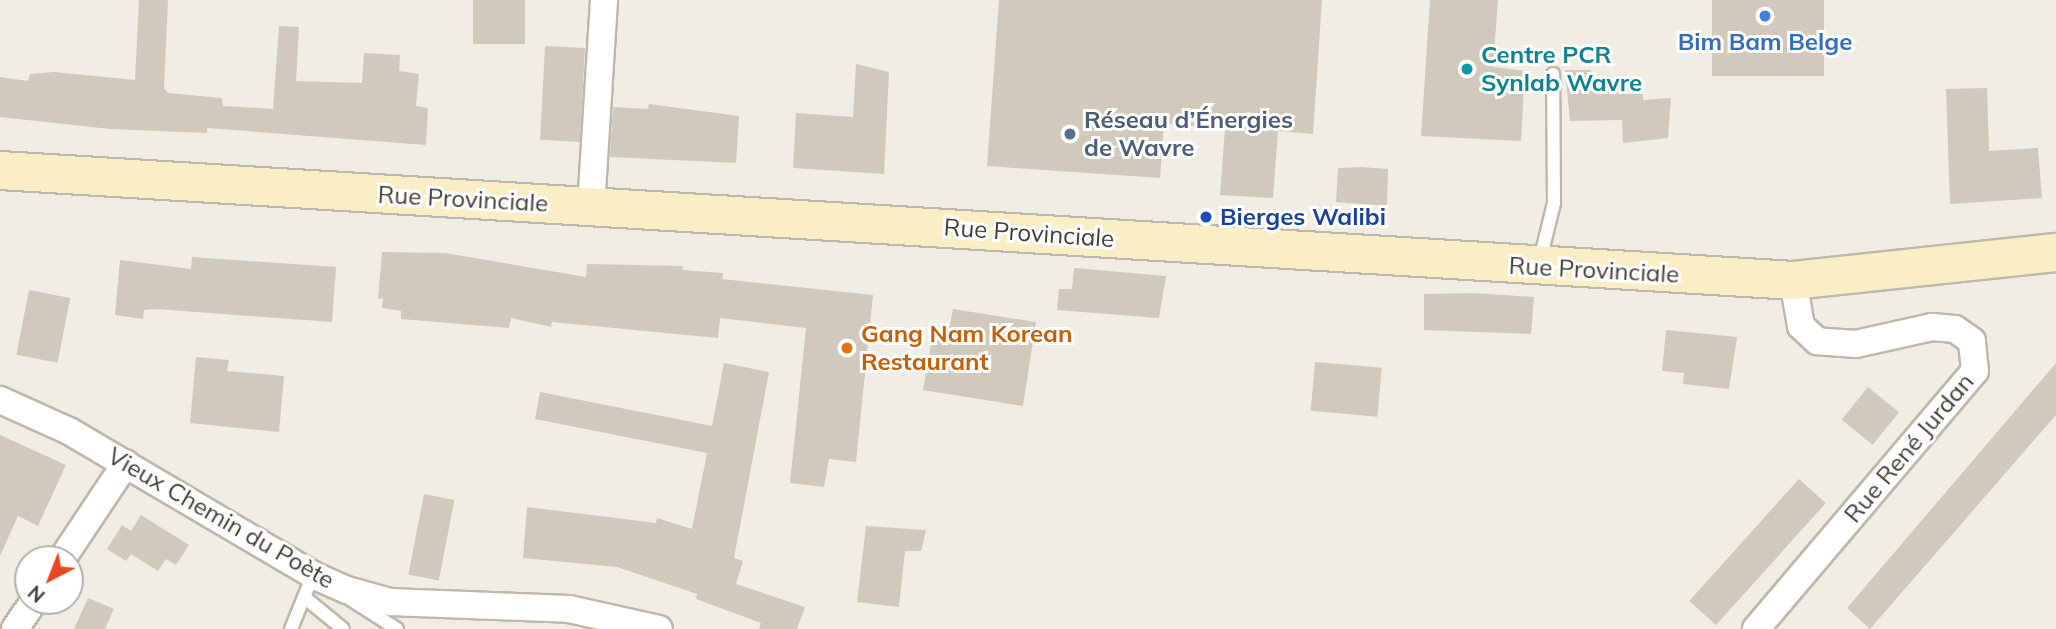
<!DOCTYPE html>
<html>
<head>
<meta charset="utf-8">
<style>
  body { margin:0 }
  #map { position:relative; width:2056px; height:629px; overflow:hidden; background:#f0ede4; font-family:Mulish,sans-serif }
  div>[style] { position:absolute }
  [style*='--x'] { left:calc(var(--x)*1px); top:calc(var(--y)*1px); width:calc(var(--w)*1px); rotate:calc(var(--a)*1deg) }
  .building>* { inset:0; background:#d1c9bb; transform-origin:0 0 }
  .roads { filter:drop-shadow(2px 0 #beb8ab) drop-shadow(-2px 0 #beb8ab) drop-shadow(0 2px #beb8ab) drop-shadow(0 -2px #beb8ab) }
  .service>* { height:12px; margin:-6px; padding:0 6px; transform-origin:6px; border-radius:6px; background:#fff }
  .minor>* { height:26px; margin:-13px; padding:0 13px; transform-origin:13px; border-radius:13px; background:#fff }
  .secondary>* { height:37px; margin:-18.5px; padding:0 18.5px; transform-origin:18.5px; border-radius:18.5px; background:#f9eec5 }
  .dots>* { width:19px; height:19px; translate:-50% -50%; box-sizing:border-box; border:4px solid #fff; border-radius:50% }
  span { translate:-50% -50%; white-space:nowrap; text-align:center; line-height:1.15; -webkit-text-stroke:6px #fff; paint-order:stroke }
  .shop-label { font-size:24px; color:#366cbe; font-weight:700 }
  .culture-label { font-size:24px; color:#0d838f; font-weight:700 }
  .left { translate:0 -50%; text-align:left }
  .service-label { font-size:24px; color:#4e5e75; font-weight:700 }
  .street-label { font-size:24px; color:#423d35 }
  .transit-label { font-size:24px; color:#164399; font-weight:700 }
  .food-label { font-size:24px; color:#c56008; font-weight:700 }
  .north { position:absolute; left:14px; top:545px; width:70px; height:70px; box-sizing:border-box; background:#fff; border:2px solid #b3b1ae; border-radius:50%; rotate:222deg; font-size:19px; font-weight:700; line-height:28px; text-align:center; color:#423d35 }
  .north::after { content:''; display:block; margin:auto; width:24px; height:32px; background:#e74724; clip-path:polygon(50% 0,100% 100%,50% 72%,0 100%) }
</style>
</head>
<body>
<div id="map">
  <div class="building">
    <i style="clip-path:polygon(139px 0,168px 0,164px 88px,168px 93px,222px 98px,223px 106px,273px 109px,279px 26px,299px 27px,296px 81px,362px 83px,364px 53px,400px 55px,399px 71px,419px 74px,416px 106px,428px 108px,426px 145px,207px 128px,207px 133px,110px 129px,0 117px,0 77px,28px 81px,30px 74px,54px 72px,135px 80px)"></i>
    <i style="left:473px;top:0;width:52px;height:44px"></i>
    <i style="clip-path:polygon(999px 0,1322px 0,1313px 134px,1278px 131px,1273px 198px,1220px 195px,1225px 128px,1164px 124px,1160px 178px,987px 166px)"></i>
    <i style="clip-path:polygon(1430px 0,1498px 0,1493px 67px,1525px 71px,1521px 141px,1421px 136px)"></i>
    <i style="left:1712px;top:0;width:112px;height:76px"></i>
    <i style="left:545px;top:46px;width:40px;height:94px;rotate:3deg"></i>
    <i style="clip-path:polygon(856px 64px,889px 72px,884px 174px,793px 168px,796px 113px,853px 117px)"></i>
    <i style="clip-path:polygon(1565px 70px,1591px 70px,1591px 88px,1626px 87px,1626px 94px,1643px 94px,1643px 100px,1671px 98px,1668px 138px,1623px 143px,1622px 120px,1570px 121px)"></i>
    <i style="clip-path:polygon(1987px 88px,1989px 151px,2038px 148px,2042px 198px,1950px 204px,1946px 89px)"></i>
    <i style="clip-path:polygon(649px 104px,739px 116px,736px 163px,610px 157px,613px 107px,648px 109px)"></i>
    <i style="clip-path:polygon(1362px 167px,1388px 169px,1387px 206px,1336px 202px,1338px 168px)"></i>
    <i style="clip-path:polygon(382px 252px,445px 253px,586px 277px,587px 264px,683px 266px,682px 270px,723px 273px,722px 279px,873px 295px,856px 462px,829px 459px,824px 487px,790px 483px,806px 328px,720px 318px,718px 338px,552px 322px,551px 327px,511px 318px,509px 328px,401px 319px,401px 311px,382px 308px,383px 298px,378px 299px)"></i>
    <i style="clip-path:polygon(192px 257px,336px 267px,332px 322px,156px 309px,144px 310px,143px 319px,115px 315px,120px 260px,191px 269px)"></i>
    <i style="clip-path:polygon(1074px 268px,1166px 276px,1159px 318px,1057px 310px,1059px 289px,1072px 289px)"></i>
    <i style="left:29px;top:290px;width:42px;height:66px;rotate:11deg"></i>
    <i style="clip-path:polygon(1473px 293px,1534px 297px,1531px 334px,1424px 330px,1424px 294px)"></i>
    <i style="clip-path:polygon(953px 309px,1036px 322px,1023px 406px,923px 390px,932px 339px,947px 341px)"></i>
    <i style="clip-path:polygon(1666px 330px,1737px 337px,1729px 389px,1683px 384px,1684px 373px,1662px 371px)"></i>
    <i style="clip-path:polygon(196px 357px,229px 360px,227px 371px,284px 376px,279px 432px,190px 423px)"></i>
    <i style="left:1315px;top:362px;width:67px;height:49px;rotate:5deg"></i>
    <i style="clip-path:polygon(724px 363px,769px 372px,734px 558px,743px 561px,736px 584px,805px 607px,797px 629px,759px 629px,761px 623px,696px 599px,697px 594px,617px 567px,523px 558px,527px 507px,656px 523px,657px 518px,692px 529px,707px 453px,535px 419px,540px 392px,712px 426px)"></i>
    <i style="clip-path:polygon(2056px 363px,2056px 415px,1870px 629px,1847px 608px)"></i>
    <i style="left:1868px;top:387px;width:40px;height:42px;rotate:39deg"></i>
    <i style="clip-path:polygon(0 435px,66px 465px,38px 526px,18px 516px,0 556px)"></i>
    <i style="left:1799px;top:479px;width:36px;height:164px;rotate:42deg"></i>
    <i style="left:424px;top:494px;width:31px;height:82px;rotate:11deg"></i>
    <i style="clip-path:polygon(141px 515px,189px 545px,176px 565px,166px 559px,158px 571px,131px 554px,126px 561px,107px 549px,122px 525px,131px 531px)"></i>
    <i style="clip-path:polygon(866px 526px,926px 530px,921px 551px,905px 551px,899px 607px,857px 602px)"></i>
    <i style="clip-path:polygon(88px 598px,114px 609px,105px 629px,74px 629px)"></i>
  </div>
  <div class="roads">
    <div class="service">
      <i style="--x:1540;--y:260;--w:59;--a:-76.2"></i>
      <i style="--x:1554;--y:203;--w:129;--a:-90.4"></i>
      <i style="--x:342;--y:594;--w:65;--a:32.5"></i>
      <i style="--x:304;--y:597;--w:50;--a:39.4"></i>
      <i style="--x:291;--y:629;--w:58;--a:-67.8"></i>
    </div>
    <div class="minor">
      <i style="--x:591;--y:207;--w:207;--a:-86.4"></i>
      <i style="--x:0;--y:400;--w:76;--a:24.2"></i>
      <i style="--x:69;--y:431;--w:283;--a:30.5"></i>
      <i style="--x:313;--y:575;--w:37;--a:24"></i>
      <i style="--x:347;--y:590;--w:45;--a:15.6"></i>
      <i style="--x:390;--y:602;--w:179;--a:2.2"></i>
      <i style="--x:569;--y:609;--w:92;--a:12.5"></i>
      <i style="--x:62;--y:559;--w:115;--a:-56.3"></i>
      <i style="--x:15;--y:629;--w:34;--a:-56"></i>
      <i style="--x:1756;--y:629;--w:338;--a:-49.7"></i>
      <i style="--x:1975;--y:371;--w:30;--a:-96"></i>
      <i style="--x:1972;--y:341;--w:21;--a:-145"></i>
      <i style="--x:1955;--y:329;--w:23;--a:-175"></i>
      <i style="--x:1932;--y:327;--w:78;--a:167.4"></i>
      <i style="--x:1856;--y:344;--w:39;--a:-176"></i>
      <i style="--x:1817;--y:341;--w:22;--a:-137"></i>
      <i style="--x:1801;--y:326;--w:47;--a:-99.9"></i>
    </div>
    <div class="secondary">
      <i style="--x:0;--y:170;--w:1796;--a:3.51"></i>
      <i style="--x:1793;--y:280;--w:264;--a:-6.1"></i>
    </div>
  </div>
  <div class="dots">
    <i style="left:1765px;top:16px;background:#3f7fe0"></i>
    <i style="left:1467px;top:69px;background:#0f9aa8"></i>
    <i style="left:1070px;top:134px;background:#5c6f8a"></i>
    <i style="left:1206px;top:217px;background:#1a4fb4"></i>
    <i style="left:847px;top:348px;background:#e8710a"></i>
  </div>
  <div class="shop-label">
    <span style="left:1765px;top:42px">Bim Bam Belge</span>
  </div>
  <div class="culture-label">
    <span class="left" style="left:1481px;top:69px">Centre PCR<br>Synlab Wavre</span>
  </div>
  <div class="service-label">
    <span class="left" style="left:1084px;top:134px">Réseau d’Énergies<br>de Wavre</span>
  </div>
  <div class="street-label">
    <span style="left:463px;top:199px;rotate:3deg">Rue Provinciale</span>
    <span style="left:1029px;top:233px;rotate:4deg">Rue Provinciale</span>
    <span style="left:1594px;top:270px;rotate:3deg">Rue Provinciale</span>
    <span style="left:1909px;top:448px;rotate:-50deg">Rue René Jurdan</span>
    <span style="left:221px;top:518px;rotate:30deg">Vieux Chemin du Poète</span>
  </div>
  <div class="transit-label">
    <span class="left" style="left:1220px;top:217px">Bierges Walibi</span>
  </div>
  <div class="food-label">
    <span class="left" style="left:861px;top:348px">Gang Nam Korean<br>Restaurant</span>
  </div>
  <div class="north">N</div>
</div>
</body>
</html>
